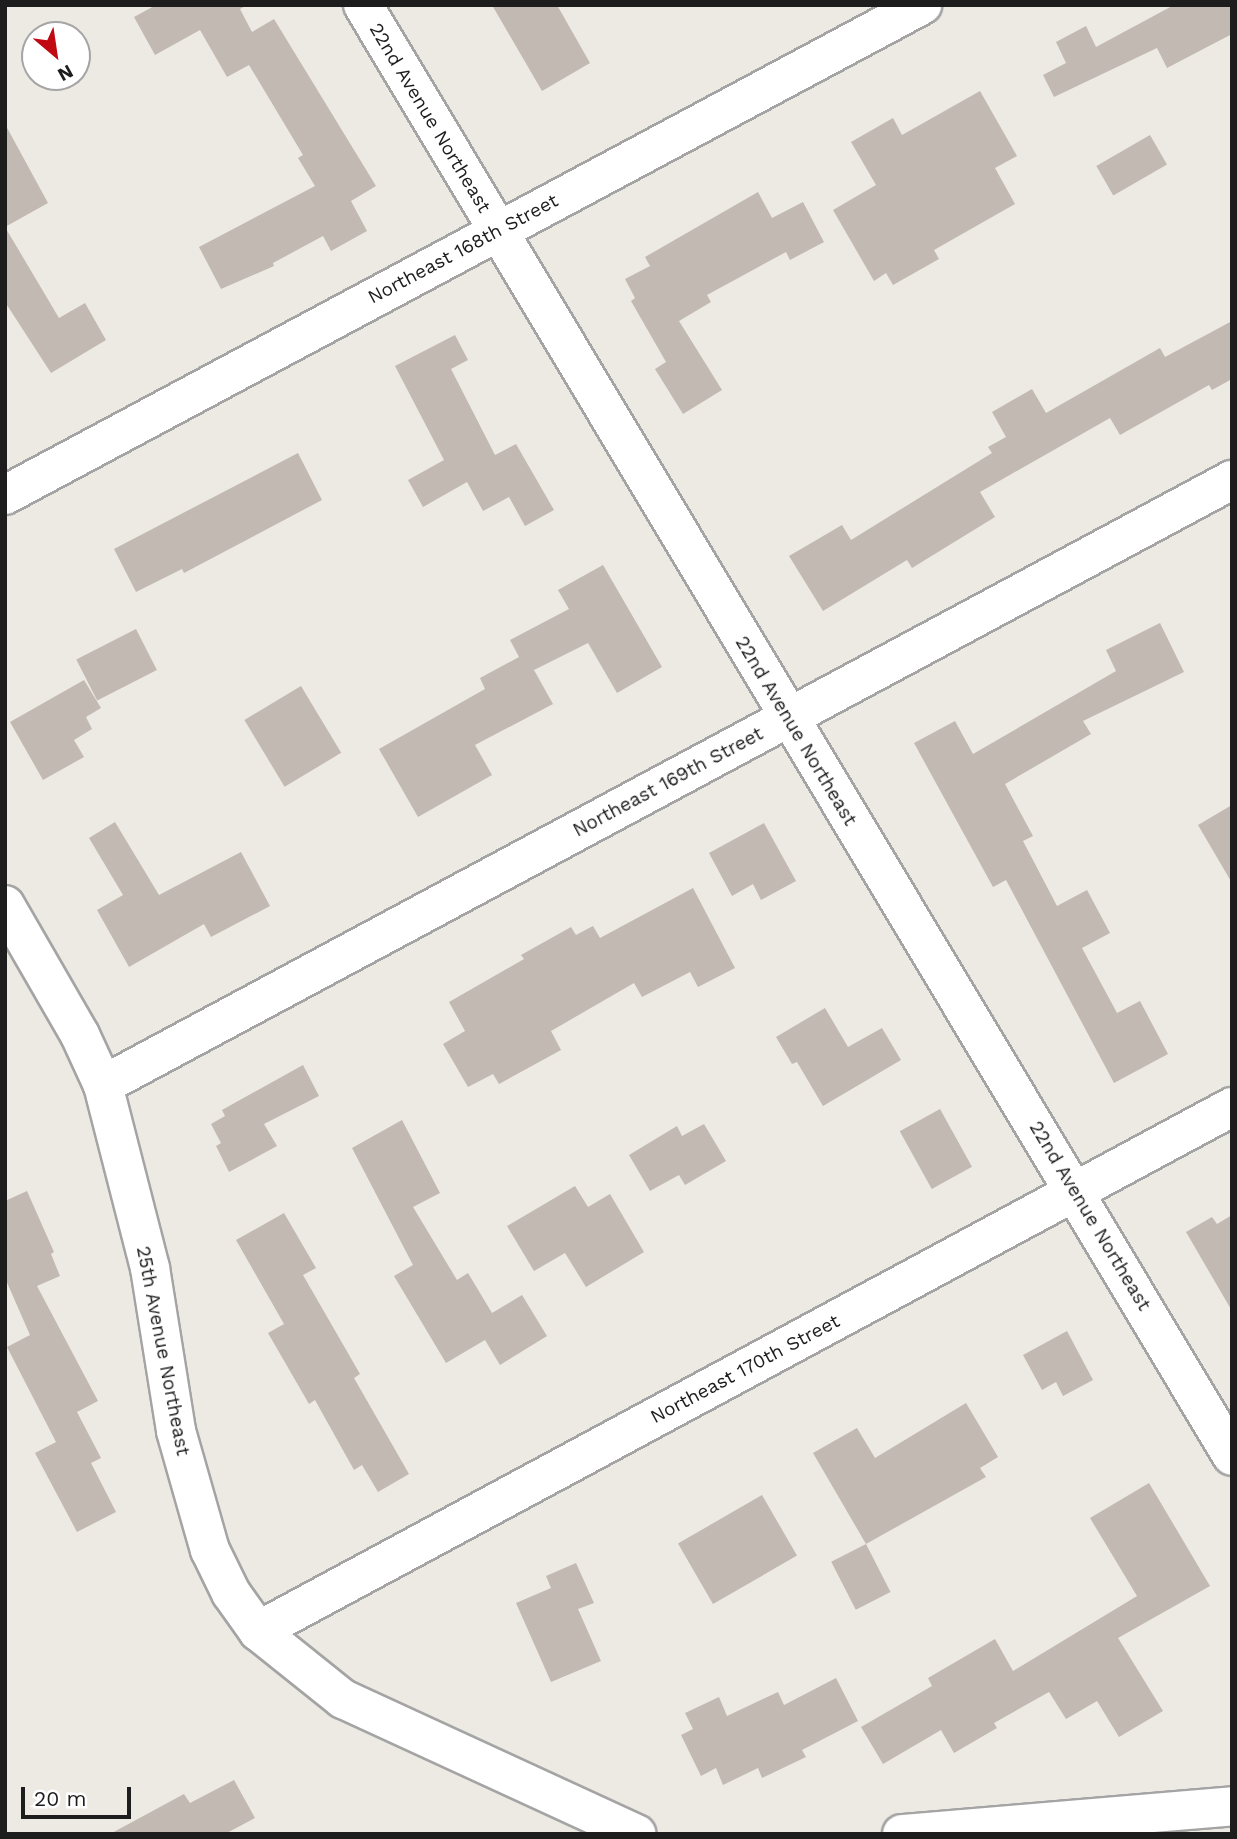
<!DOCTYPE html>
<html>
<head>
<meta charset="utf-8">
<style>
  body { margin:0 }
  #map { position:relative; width:1237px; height:1839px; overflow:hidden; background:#ede9e3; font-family:"Work Sans",sans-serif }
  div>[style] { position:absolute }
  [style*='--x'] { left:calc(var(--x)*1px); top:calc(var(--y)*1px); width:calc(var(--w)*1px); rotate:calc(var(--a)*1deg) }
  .building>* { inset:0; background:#c2b9b3; transform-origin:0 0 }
  .roads { filter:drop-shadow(2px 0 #a4a4a4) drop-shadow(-2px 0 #a4a4a4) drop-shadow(0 2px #a4a4a4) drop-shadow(0 -2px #a4a4a4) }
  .minor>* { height:38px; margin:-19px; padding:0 19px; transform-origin:19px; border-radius:19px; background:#fff }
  span { translate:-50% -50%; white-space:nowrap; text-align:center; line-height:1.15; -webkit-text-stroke:6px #fff; paint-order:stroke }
  .street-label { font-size:19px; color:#1d1d1d }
  .frame { position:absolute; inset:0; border:7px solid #1d1d1d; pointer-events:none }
  .north { position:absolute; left:21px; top:21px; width:70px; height:70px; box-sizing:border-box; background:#fff; border:2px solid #a5a5a5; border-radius:50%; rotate:151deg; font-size:19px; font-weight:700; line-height:28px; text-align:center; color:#1d1d1d }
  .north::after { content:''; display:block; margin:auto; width:24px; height:32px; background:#c00912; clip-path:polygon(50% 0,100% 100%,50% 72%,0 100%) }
  .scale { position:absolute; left:21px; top:1787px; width:110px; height:32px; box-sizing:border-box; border:4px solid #1d1d1d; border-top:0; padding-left:9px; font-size:21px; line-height:24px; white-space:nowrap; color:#1d1d1d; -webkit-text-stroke:5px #fff; paint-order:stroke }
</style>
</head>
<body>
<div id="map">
  <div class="building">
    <i style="clip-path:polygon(156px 5px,247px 5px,240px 9px,252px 32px,274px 19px,376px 186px,351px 201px,367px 231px,331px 251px,323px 236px,273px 263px,274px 266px,221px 289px,199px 247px,315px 186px,298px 158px,303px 155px,249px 65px,227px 77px,200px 30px,155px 55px,134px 17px)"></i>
    <i style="clip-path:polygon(492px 5px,557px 5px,590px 63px,542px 91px)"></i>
    <i style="clip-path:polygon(1174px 5px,1232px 5px,1232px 34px,1167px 68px,1157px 48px,1054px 97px,1043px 75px,1066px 63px,1056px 42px,1086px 26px,1096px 47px)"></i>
    <i style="clip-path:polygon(980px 91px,1017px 156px,995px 168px,1015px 204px,934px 250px,939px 259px,893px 285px,886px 273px,874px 281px,833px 210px,876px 185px,851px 142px,893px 118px,902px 135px)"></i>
    <i style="clip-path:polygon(5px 124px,48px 203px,5px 227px,59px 318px,85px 303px,106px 340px,51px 373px,5px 302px)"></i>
    <i style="left:1150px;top:135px;width:34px;height:62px;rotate:60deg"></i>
    <i style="clip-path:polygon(758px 192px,772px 218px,803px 202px,824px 242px,790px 260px,786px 252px,707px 295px,711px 302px,679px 321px,722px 390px,683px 414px,655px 369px,666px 362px,631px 301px,635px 298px,625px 279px,650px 266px,645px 257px)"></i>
    <i style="clip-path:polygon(1232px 321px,1232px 379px,1212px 390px,1209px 385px,1120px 435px,1110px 418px,980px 492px,995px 517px,912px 568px,907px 560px,823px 611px,789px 556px,842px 525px,851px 540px,992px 453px,988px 447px,1006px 437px,992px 412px,1032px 389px,1046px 413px,1160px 348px,1165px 357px)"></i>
    <i style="clip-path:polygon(455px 335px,468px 360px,451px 369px,495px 455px,516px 444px,554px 510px,525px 526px,509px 497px,483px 511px,467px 482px,423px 507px,408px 480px,444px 460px,395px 366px)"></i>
    <i style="clip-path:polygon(298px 453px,322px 500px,184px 573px,182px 569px,136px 592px,114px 549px)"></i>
    <i style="clip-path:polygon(603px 565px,662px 667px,617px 693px,588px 643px,534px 670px,553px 704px,475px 745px,492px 775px,418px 817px,379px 749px,485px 689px,480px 678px,519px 657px,510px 640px,569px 609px,558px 590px)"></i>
    <i style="clip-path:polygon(1160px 623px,1184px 672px,1083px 721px,1091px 734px,1005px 784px,1033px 836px,1023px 841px,1057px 906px,1087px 890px,1110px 933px,1082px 948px,1117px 1013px,1140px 1001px,1168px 1054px,1114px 1083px,1006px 880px,993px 887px,914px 743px,955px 721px,973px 754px,1116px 671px,1106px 650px)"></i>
    <i style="left:136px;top:629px;width:46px;height:67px;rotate:63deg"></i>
    <i style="clip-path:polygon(84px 680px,101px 708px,86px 717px,92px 729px,74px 740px,84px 757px,43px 780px,10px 722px)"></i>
    <i style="left:301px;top:686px;width:78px;height:66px;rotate:59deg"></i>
    <i style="clip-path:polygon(1232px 805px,1232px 883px,1198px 825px)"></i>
    <i style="clip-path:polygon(115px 822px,159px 895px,241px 852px,270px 906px,211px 937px,204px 924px,129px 967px,97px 910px,123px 895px,89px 838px)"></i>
    <i style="clip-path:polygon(764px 823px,796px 881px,761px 900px,753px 884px,732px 896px,709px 853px)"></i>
    <i style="clip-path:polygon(693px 888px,735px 968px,698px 987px,690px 972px,642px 997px,634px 983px,551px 1031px,561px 1050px,499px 1084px,493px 1074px,468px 1087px,443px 1044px,465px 1031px,449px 1002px,524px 959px,521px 955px,571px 927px,576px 935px,593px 926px,600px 938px)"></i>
    <i style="clip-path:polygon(825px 1008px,848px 1047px,882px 1028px,901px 1060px,823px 1106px,797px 1062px,792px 1064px,776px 1037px)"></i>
    <i style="clip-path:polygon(303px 1065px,319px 1096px,264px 1124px,277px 1146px,229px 1172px,216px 1146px,221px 1143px,211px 1124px,225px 1116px,222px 1110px)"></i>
    <i style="left:940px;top:1109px;width:66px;height:46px;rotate:61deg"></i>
    <i style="clip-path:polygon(402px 1120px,440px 1193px,413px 1207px,457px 1280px,468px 1273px,492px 1313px,522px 1295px,547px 1336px,500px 1365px,485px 1340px,446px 1363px,394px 1276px,413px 1265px,352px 1148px)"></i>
    <i style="clip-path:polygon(704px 1124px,726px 1161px,685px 1185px,679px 1175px,650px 1191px,629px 1155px,677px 1126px,682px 1136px)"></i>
    <i style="clip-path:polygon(575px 1186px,588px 1207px,610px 1194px,644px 1252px,586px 1287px,565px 1253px,534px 1271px,507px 1226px)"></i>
    <i style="clip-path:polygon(27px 1191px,54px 1252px,51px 1254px,60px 1276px,37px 1286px,98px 1401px,77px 1412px,101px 1458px,91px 1463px,116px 1512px,77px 1532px,35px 1453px,56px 1442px,7px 1347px,30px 1335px,5px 1278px,5px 1201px)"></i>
    <i style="clip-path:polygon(284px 1213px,316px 1268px,303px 1275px,360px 1374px,354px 1378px,409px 1474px,378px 1492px,362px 1465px,354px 1470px,315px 1400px,309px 1404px,268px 1333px,284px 1324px,236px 1240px)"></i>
    <i style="clip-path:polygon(1232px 1215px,1232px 1311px,1186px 1232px,1212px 1217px,1217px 1224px)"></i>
    <i style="clip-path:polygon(1067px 1331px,1093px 1380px,1063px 1396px,1056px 1382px,1042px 1390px,1023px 1355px)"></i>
    <i style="clip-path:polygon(966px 1403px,998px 1457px,980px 1468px,986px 1477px,866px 1544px,813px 1453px,857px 1428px,875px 1458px)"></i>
    <i style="clip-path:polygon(1149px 1483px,1210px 1586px,1118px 1638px,1163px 1711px,1119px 1737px,1097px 1701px,1066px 1719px,1049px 1692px,994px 1723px,997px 1728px,954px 1753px,941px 1730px,883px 1764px,861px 1727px,932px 1686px,928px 1678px,995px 1639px,1013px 1671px,1137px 1596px,1090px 1518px)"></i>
    <i style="left:762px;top:1495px;width:70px;height:97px;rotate:60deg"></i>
    <i style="left:866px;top:1544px;width:54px;height:39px;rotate:63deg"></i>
    <i style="clip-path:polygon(576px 1563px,594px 1603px,578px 1609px,601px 1661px,551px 1682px,516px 1603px,551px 1588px,546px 1576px)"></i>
    <i style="clip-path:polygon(836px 1678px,858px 1721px,802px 1750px,806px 1757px,762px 1778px,758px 1768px,723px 1785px,716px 1768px,701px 1776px,681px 1735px,693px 1729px,685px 1713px,719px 1697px,727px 1716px,778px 1692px,784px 1705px)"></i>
    <i style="clip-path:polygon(234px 1780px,255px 1818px,225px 1834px,110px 1834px,184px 1794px,190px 1803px)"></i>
  </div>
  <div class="roads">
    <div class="minor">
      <i style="--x:363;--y:5;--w:1691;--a:59.08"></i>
      <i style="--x:5;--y:495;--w:1040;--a:-28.12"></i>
      <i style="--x:5;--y:905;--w:150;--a:60"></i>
      <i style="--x:80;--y:1035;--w:55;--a:65.3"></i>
      <i style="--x:103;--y:1085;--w:189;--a:75.6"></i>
      <i style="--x:150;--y:1268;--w:165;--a:80.9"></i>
      <i style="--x:176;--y:1431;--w:124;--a:74.1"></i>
      <i style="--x:210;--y:1550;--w:48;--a:64"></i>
      <i style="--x:231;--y:1593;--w:47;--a:54.6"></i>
      <i style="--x:258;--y:1631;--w:109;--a:38.7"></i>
      <i style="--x:343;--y:1699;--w:323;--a:24.7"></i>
      <i style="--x:103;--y:1085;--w:1281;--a:-28.19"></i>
      <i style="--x:258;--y:1631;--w:1106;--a:-28.28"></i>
      <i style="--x:902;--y:1834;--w:331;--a:-4.8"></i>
    </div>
  </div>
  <div class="street-label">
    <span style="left:430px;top:118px;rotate:59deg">22nd Avenue Northeast</span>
    <span style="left:463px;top:249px;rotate:-28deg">Northeast 168th Street</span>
    <span style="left:796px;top:731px;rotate:59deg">22nd Avenue Northeast</span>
    <span style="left:668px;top:782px;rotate:-28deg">Northeast 169th Street</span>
    <span style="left:1090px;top:1216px;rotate:59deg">22nd Avenue Northeast</span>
    <span style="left:163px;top:1351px;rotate:79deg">25th Avenue Northeast</span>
    <span style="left:745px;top:1369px;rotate:-28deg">Northeast 170th Street</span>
  </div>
  <div class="frame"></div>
  <div class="north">N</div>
  <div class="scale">20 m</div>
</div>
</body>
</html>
